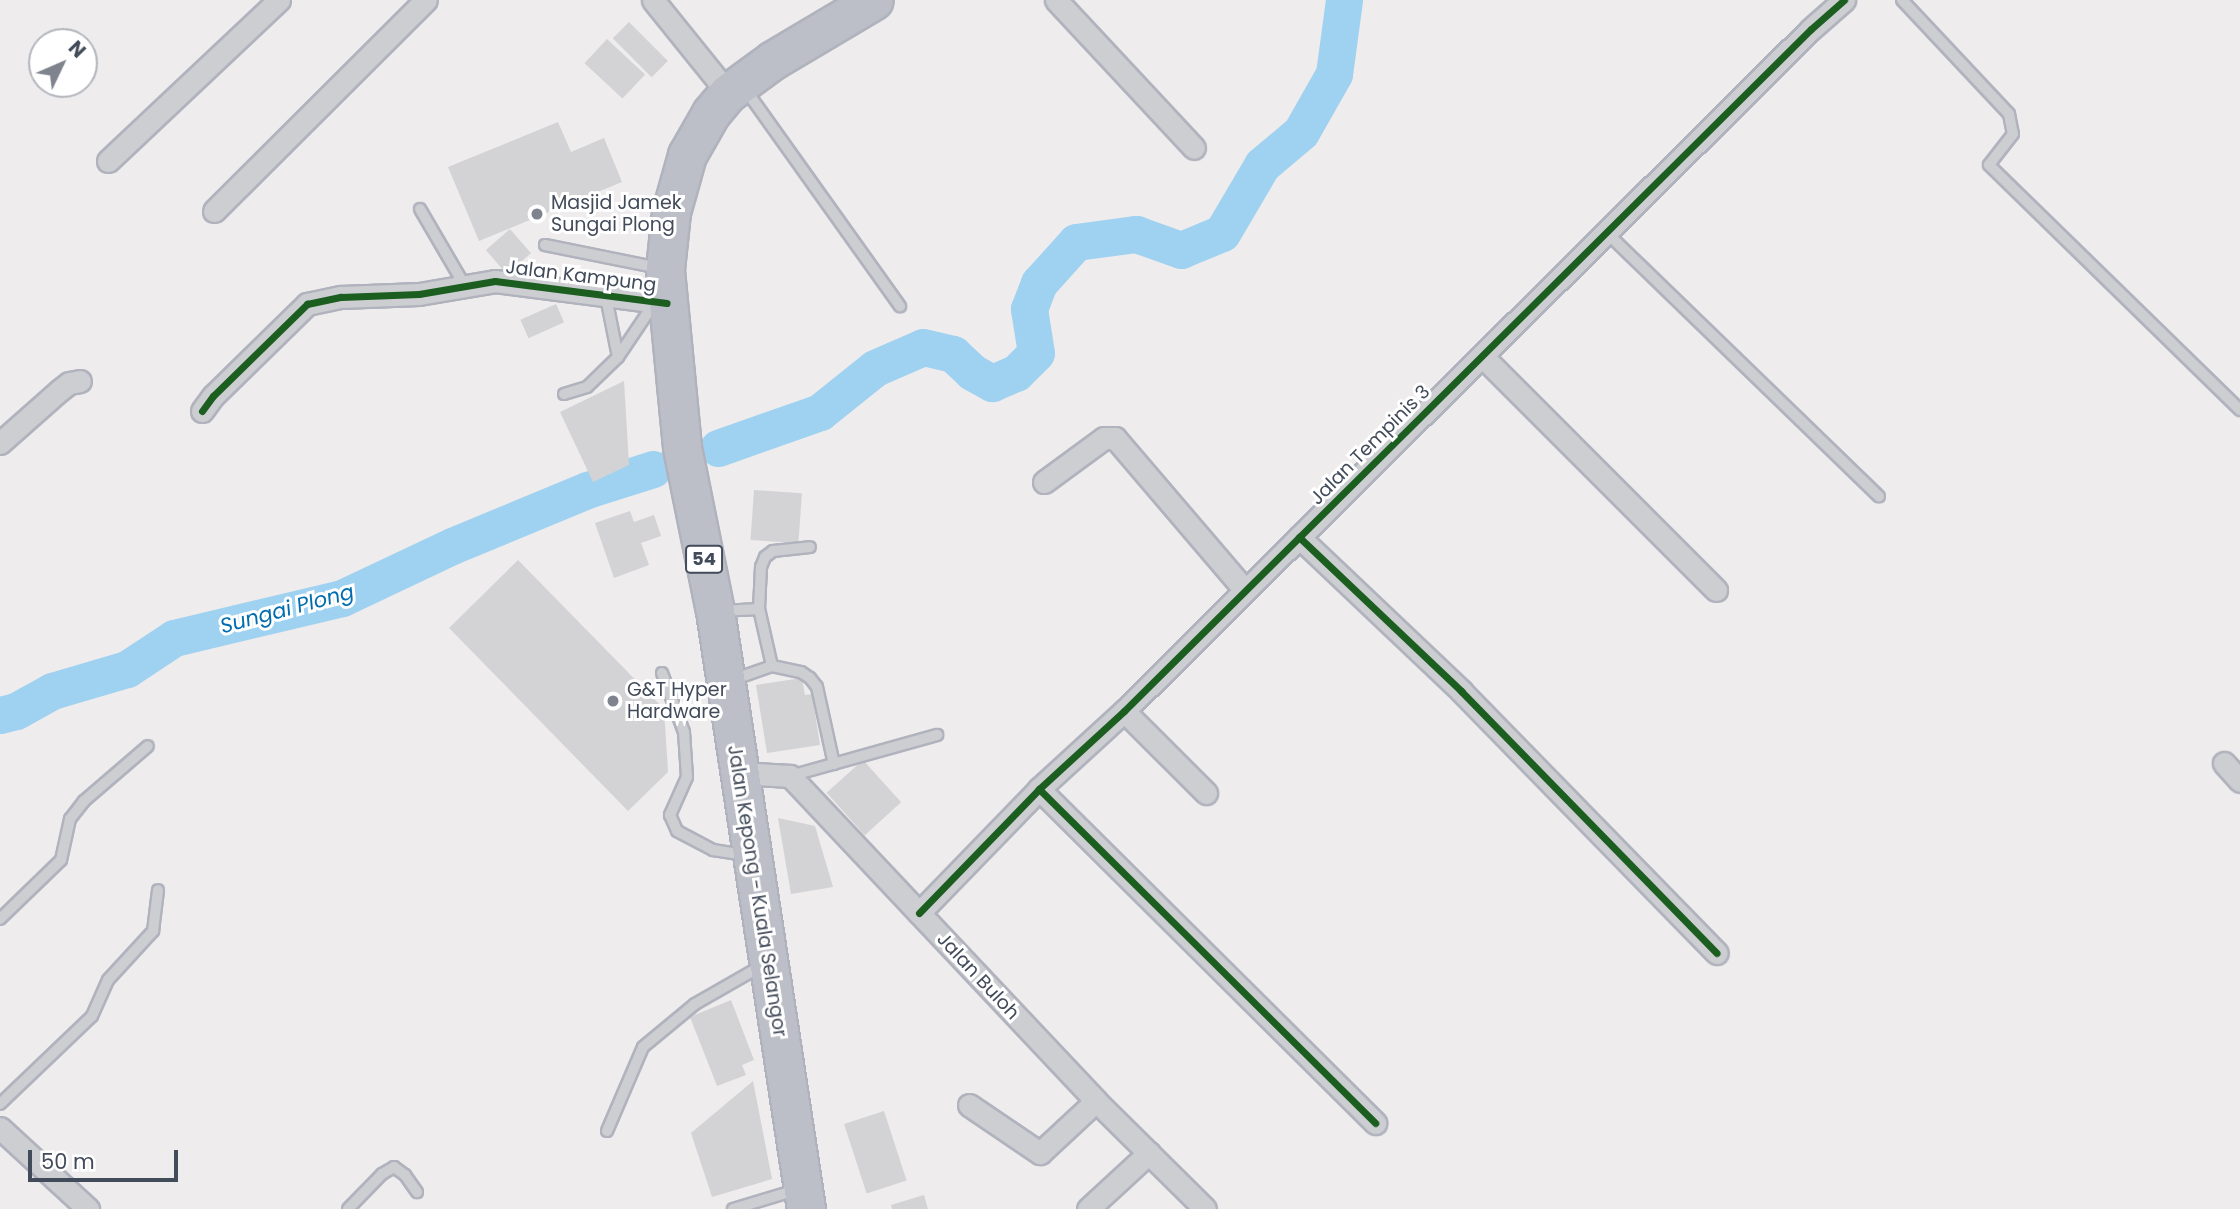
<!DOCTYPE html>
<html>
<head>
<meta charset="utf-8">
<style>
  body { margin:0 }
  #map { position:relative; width:2240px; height:1209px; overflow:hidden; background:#eeecec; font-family:Poppins,sans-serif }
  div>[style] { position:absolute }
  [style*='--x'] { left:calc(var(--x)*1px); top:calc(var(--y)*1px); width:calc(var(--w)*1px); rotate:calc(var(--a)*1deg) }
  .river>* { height:37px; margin:-18.5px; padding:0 18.5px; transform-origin:18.5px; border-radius:18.5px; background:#9fd1f1 }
  .building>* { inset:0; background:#d3d3d5; transform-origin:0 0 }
  .roads { filter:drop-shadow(2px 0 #b0b3bd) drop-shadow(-2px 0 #b0b3bd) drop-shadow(0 2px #b0b3bd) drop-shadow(0 -2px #b0b3bd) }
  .lane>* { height:10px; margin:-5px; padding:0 5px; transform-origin:5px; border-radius:5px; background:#cdced2 }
  .street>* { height:21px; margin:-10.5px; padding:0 10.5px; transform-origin:10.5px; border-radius:10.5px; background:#cdced2 }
  .highway>* { height:37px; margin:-18.5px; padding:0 18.5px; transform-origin:18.5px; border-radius:18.5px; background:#bcbfc7 }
  .cycleway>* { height:7px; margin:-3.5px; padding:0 3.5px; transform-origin:3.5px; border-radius:3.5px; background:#1b5e20 }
  .dots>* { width:19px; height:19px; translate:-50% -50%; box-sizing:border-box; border:4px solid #fff; border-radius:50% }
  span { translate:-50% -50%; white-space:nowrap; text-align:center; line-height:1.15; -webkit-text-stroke:6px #fff; paint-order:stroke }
  .shield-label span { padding:2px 5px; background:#fff; border:2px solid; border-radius:5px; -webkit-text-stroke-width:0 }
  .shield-label { font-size:18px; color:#424b5a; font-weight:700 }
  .poi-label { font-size:19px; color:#424b5a }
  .left { translate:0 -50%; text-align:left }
  .street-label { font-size:19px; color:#424b5a }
  .water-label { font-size:21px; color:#016caf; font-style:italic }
  .north { position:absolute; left:28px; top:28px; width:70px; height:70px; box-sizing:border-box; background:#fff; border:2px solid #b3b7bd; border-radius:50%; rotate:46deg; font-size:19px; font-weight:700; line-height:28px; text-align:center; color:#424b5a }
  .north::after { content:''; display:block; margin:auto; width:24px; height:32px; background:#7e838d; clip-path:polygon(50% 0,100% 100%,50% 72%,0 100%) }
  .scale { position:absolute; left:28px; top:1150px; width:150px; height:32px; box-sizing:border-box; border:4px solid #424b5a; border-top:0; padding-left:9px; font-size:21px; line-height:24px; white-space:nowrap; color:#424b5a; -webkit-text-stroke:5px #fff; paint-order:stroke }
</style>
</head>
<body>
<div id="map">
  <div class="river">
    <i style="--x:718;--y:448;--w:108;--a:-19.4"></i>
    <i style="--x:820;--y:412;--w:70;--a:-38.7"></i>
    <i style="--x:875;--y:368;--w:52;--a:-23.6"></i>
    <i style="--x:923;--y:347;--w:31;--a:13"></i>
    <i style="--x:953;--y:354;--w:26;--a:43"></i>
    <i style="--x:972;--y:372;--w:23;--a:29"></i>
    <i style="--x:992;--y:383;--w:26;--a:-23"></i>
    <i style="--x:1016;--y:373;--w:28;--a:-45"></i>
    <i style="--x:1036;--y:353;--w:45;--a:-99"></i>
    <i style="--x:1029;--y:309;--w:28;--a:-69"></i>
    <i style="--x:1039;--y:283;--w:55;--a:-47.9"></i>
    <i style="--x:1076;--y:242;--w:61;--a:-7.6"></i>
    <i style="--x:1136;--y:234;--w:48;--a:19.6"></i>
    <i style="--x:1181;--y:250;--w:44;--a:-22.5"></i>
    <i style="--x:1222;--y:233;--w:79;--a:-59.5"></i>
    <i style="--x:1262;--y:165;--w:51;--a:-40.2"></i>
    <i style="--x:1301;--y:132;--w:67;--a:-60.4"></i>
    <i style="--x:1334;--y:74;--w:75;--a:-82.3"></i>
    <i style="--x:0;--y:715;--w:16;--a:-14"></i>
    <i style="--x:16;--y:711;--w:41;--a:-29.1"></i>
    <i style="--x:52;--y:691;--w:78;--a:-16.3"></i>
    <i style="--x:127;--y:669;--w:56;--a:-33.4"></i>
    <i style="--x:174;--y:638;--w:173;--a:-13.4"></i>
    <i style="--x:342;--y:598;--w:122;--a:-25.3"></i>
    <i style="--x:452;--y:546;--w:146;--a:-22.5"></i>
    <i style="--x:587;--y:490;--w:69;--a:-17.7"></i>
  </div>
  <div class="building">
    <i style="left:629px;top:22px;width:55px;height:23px;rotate:45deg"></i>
    <i style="left:607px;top:39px;width:52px;height:33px;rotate:43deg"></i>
    <i style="clip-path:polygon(558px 122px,571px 152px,604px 138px,622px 182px,479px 241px,448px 167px)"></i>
    <i style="left:510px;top:229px;width:32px;height:32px;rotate:49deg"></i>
    <i style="left:556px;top:304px;width:20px;height:39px;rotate:66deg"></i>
    <i style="clip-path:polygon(624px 381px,629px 465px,593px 482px,560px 412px)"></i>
    <i style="left:754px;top:490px;width:48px;height:50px;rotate:4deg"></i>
    <i style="clip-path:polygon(630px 511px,634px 522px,654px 515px,661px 536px,641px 543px,649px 565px,614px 578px,595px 523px)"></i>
    <i style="clip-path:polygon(518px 560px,664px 709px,668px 772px,628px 811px,449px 628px)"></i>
    <i style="clip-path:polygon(802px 678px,805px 695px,812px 694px,820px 745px,767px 753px,756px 685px)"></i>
    <i style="left:863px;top:760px;width:57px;height:49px;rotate:48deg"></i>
    <i style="clip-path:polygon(778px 818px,815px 826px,833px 887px,791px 894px)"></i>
    <i style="clip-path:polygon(731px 1000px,754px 1060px,742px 1065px,746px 1075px,717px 1086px,690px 1017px)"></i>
    <i style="clip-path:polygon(753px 1081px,772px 1179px,712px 1197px,691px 1133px)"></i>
    <i style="left:884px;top:1111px;width:73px;height:42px;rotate:72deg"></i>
    <i style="clip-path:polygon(924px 1195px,928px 1209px,892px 1209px,891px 1205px)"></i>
  </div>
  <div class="roads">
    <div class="lane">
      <i style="--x:1902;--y:0;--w:156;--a:46.8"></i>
      <i style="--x:2009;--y:114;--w:20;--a:79"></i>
      <i style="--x:2013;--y:134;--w:39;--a:128"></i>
      <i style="--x:1989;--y:165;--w:351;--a:44.3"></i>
      <i style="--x:745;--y:89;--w:267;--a:54.5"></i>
      <i style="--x:420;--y:209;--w:89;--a:59.7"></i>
      <i style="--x:1606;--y:232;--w:380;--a:44.1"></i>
      <i style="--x:545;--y:245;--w:116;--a:11.4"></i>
      <i style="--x:606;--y:297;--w:61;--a:78.7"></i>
      <i style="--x:564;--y:394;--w:24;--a:-17"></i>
      <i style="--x:587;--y:387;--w:43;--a:-44.1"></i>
      <i style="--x:618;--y:357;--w:66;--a:-56.1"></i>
      <i style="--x:720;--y:611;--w:39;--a:-3"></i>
      <i style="--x:772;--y:666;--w:58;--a:-102.8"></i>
      <i style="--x:759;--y:609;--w:42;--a:-87.3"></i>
      <i style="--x:761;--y:567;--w:11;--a:-68"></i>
      <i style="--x:765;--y:557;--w:10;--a:-37"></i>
      <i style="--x:773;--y:551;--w:37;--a:-6"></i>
      <i style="--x:662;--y:673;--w:63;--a:69.6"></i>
      <i style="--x:684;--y:732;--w:45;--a:86.2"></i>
      <i style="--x:687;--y:777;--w:42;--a:114.1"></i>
      <i style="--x:670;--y:815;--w:17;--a:66"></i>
      <i style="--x:677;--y:831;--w:41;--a:27.8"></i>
      <i style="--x:713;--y:850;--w:33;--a:9"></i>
      <i style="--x:732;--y:680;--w:42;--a:-19.3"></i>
      <i style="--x:772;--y:666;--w:30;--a:12"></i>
      <i style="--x:801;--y:672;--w:11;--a:34"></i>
      <i style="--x:810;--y:678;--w:11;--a:52"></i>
      <i style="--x:817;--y:687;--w:79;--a:77.6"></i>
      <i style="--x:790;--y:776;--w:153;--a:-15.6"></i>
      <i style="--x:0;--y:919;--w:85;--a:-44"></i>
      <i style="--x:61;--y:860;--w:42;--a:-77.6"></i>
      <i style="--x:70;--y:819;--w:23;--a:-52"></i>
      <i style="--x:84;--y:801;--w:84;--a:-40.7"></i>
      <i style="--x:0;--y:1104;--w:127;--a:-43.7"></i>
      <i style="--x:92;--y:1016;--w:39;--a:-66"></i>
      <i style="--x:108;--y:980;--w:67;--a:-47.4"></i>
      <i style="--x:153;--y:931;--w:41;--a:-83"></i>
      <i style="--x:607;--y:1131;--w:91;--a:-66.8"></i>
      <i style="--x:643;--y:1047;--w:67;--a:-39.6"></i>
      <i style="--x:695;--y:1004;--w:78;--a:-29.8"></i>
      <i style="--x:348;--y:1209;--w:49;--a:-45.8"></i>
      <i style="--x:382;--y:1174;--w:14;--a:-30"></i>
      <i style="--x:394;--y:1167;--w:14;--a:36"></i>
      <i style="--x:405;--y:1175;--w:21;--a:55"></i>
      <i style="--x:733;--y:1209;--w:66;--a:-16.8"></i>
    </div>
    <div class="street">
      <i style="--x:653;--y:0;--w:119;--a:51.1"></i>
      <i style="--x:1056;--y:0;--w:202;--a:47"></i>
      <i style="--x:108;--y:161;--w:235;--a:-43.3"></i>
      <i style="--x:214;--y:211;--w:299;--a:-44.9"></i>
      <i style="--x:1482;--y:356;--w:331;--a:45"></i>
      <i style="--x:202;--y:411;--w:19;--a:-54"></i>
      <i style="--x:213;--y:396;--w:132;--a:-44.4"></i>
      <i style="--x:307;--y:304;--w:35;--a:-12"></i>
      <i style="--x:341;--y:297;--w:78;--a:-2.2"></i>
      <i style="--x:419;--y:294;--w:77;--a:-9.7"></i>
      <i style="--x:495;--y:281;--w:173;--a:7.3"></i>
      <i style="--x:0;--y:443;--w:80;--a:-41.5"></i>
      <i style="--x:60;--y:390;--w:11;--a:-38"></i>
      <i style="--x:69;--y:383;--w:11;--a:-10"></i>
      <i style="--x:1044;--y:482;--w:74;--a:-36.3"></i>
      <i style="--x:1104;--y:438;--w:11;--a:0"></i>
      <i style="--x:1115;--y:438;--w:200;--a:49.5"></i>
      <i style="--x:1299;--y:537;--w:224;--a:43.5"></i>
      <i style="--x:1461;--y:691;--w:366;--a:45.7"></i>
      <i style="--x:1124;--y:711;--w:116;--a:45"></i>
      <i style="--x:2224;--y:763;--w:24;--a:48"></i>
      <i style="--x:739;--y:773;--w:51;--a:3.4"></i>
      <i style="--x:790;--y:776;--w:446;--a:46.7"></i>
      <i style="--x:1096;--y:1101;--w:153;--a:44.7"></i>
      <i style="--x:1039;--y:789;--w:474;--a:44.8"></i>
      <i style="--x:919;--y:913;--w:173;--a:-45.9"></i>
      <i style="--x:1039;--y:789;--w:115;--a:-42.5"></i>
      <i style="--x:1124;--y:711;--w:968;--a:-44.79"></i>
      <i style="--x:1811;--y:29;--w:44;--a:-41.3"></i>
      <i style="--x:969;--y:1105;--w:86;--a:34.1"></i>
      <i style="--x:1040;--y:1153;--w:76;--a:-42.9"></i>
      <i style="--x:0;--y:1128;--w:120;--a:42.6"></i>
      <i style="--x:1088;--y:1209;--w:83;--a:-42.6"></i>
    </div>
    <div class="highway">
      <i style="--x:806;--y:1209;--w:605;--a:-98.65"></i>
      <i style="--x:715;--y:611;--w:167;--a:-101.4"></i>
      <i style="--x:682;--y:447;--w:179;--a:-95.5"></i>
      <i style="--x:665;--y:269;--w:57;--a:-84"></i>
      <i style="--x:671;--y:212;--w:59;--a:-74.3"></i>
      <i style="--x:687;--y:155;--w:48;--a:-60.3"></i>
      <i style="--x:711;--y:113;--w:26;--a:-50"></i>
      <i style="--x:728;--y:93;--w:56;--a:-36.3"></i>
      <i style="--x:773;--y:60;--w:117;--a:-30.7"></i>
    </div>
  </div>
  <div class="cycleway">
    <i style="--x:202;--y:411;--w:19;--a:-54"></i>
    <i style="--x:213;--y:396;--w:132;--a:-44.4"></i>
    <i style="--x:307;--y:304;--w:35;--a:-12"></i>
    <i style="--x:341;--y:297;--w:78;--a:-2.2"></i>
    <i style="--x:419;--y:294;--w:77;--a:-9.7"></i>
    <i style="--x:495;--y:281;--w:173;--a:7.3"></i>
    <i style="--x:1299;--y:537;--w:224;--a:43.5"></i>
    <i style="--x:1461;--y:691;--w:366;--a:45.7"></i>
    <i style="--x:1039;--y:789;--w:474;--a:44.8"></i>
    <i style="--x:919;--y:913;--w:173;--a:-45.9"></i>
    <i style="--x:1039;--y:789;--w:115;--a:-42.5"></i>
    <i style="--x:1124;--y:711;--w:968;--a:-44.79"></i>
    <i style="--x:1811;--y:29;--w:44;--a:-41.3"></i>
  </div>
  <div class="dots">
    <i style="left:537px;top:214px;background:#7e838d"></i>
    <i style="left:613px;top:701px;background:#7e838d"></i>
  </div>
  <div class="shield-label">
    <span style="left:704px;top:559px">54</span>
  </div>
  <div class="poi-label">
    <span class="left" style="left:551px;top:214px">Masjid Jamek<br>Sungai Plong</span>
    <span class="left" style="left:627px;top:701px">G&amp;T Hyper<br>Hardware</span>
  </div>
  <div class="street-label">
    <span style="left:581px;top:276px;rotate:7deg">Jalan Kampung</span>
    <span style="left:1370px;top:445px;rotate:-45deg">Jalan Tempinis 3</span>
    <span style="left:757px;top:891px;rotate:81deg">Jalan Kepong - Kuala Selangor</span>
    <span style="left:978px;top:976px;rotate:47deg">Jalan Buloh</span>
  </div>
  <div class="water-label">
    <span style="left:287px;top:609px;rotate:-15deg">Sungai Plong</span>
  </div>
  <div class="north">N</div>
  <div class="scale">50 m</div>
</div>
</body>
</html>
